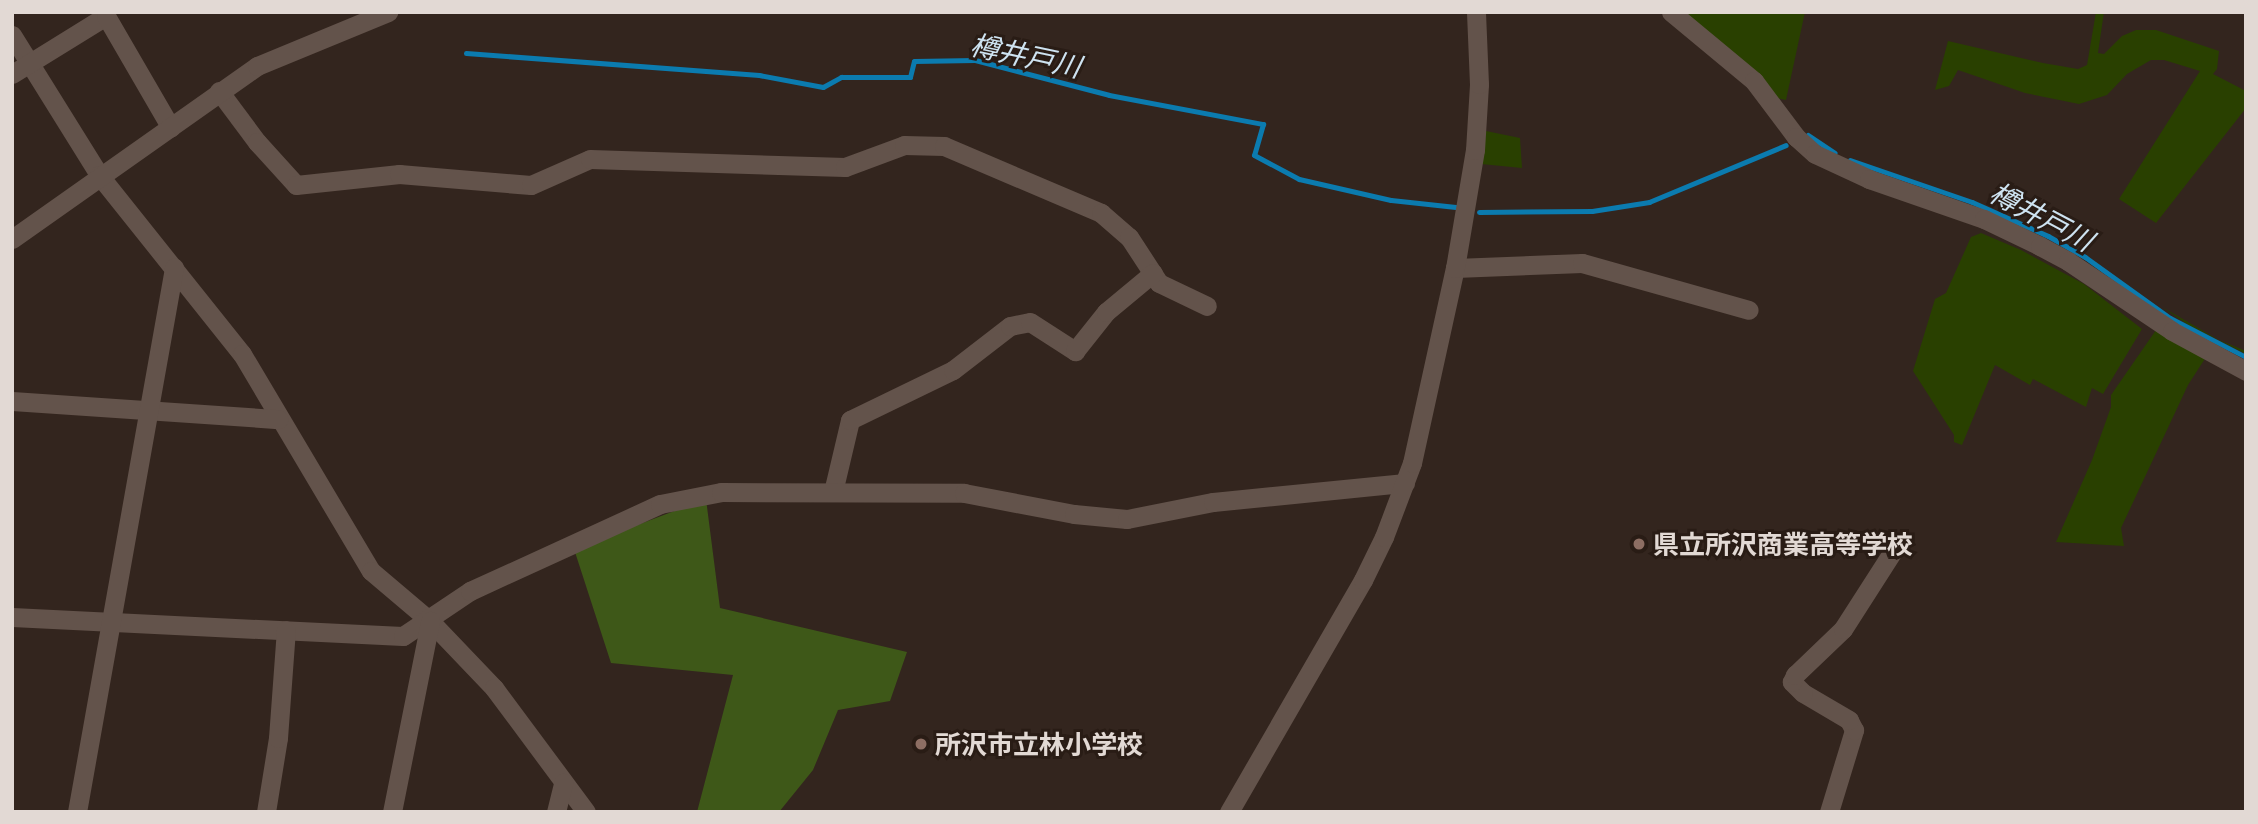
<!DOCTYPE html>
<html>
<head>
<meta charset="utf-8">
<style>
  body { margin:0 }
  #map { position:relative; width:2258px; height:824px; overflow:hidden; background:#33251e; font-family:"Exo 2","Noto Sans JP",sans-serif }
  div>[style] { position:absolute }
  [style*='--x'] { left:calc(var(--x)*1px); top:calc(var(--y)*1px); width:calc(var(--w)*1px); rotate:calc(var(--a)*1deg) }
  .green>* { inset:0; background:#294000 }
  .forest>* { inset:0; background:#3e5818 }
  .stream>* { height:5px; margin:-2.5px; padding:0 2.5px; transform-origin:2.5px; border-radius:2.5px; background:#0b7baf }
  .street>* { height:19px; margin:-9.5px; padding:0 9.5px; transform-origin:9.5px; border-radius:9.5px; background:#63534b }
  .dots>* { width:19px; height:19px; translate:-50% -50%; box-sizing:border-box; border:4px solid #291c15; border-radius:50% }
  span { translate:-50% -50%; white-space:nowrap; text-align:center; line-height:1.15; -webkit-text-stroke:6px #291c15; paint-order:stroke }
  .poi-label { font-size:26px; color:#e2d9d4; font-weight:700 }
  .left { translate:0 -50%; text-align:left }
  .water-label { font-size:28px; color:#cee3f1; font-style:italic }
  .frame { position:absolute; inset:0; border:14px solid #e2d9d4; pointer-events:none }
</style>
</head>
<body>
<div id="map">
  <div class="green">
    <i style="clip-path:polygon(1681px 12px,1805px 12px,1786px 100px,1777px 98px)"></i>
    <i style="clip-path:polygon(2096px 12px,2104px 12px,2098px 53px,2104px 54px,2122px 36px,2136px 30px,2156px 30px,2219px 51px,2217px 69px,2213px 74px,2246px 91px,2246px 108px,2156px 223px,2119px 199px,2200px 71px,2164px 60px,2151px 60px,2127px 74px,2107px 95px,2079px 104px,2025px 93px,1958px 70px,1949px 86px,1935px 90px,1948px 41px,2043px 63px,2078px 69px,2087px 65px)"></i>
    <i style="clip-path:polygon(1486px 131px,1520px 138px,1522px 168px,1481px 164px)"></i>
    <i style="clip-path:polygon(1981px 233px,2021px 250px,2084px 284px,2142px 329px,2103px 394px,2092px 388px,2086px 407px,2033px 379px,2030px 385px,1995px 365px,1962px 445px,1954px 442px,1954px 435px,1913px 371px,1935px 299px,1946px 293px,1971px 237px)"></i>
    <i style="clip-path:polygon(2162px 307px,2219px 340px,2246px 351px,2246px 354px,2187px 324px)"></i>
    <i style="clip-path:polygon(2156px 330px,2206px 357px,2188px 385px,2121px 528px,2124px 546px,2056px 542px,2092px 460px,2111px 407px,2111px 395px)"></i>
  </div>
  <div class="forest">
    <i style="clip-path:polygon(706px 499px,720px 608px,907px 652px,890px 701px,838px 710px,813px 770px,779px 812px,697px 812px,733px 675px,611px 663px,574px 549px)"></i>
  </div>
  <div class="stream">
    <i style="--x:466;--y:53;--w:294;--a:4.3"></i>
    <i style="--x:759;--y:75;--w:65;--a:10.6"></i>
    <i style="--x:823;--y:87;--w:21;--a:-29"></i>
    <i style="--x:841;--y:77;--w:69;--a:0"></i>
    <i style="--x:910;--y:77;--w:16;--a:-76"></i>
    <i style="--x:914;--y:61;--w:61;--a:-0.9"></i>
    <i style="--x:975;--y:60;--w:138;--a:14.6"></i>
    <i style="--x:1109;--y:95;--w:157;--a:10.7"></i>
    <i style="--x:1263;--y:124;--w:32;--a:106"></i>
    <i style="--x:1254;--y:155;--w:51;--a:28.1"></i>
    <i style="--x:1299;--y:179;--w:94;--a:12.9"></i>
    <i style="--x:1391;--y:200;--w:65;--a:6.1"></i>
    <i style="--x:1808;--y:135;--w:32;--a:34"></i>
    <i style="--x:1850;--y:160;--w:129;--a:19"></i>
    <i style="--x:1972;--y:202;--w:83;--a:24.1"></i>
    <i style="--x:2048;--y:236;--w:43;--a:29.6"></i>
    <i style="--x:2085;--y:257;--w:105;--a:35.7"></i>
    <i style="--x:2170;--y:318;--w:85;--a:27.2"></i>
    <i style="--x:1479;--y:212;--w:113;--a:-0.5"></i>
    <i style="--x:1592;--y:211;--w:58;--a:-9"></i>
    <i style="--x:1649;--y:202;--w:148;--a:-22.6"></i>
  </div>
  <div class="street">
    <i style="--x:1671;--y:12;--w:108;--a:39.7"></i>
    <i style="--x:1754;--y:81;--w:70;--a:53.1"></i>
    <i style="--x:1796;--y:137;--w:25;--a:42"></i>
    <i style="--x:1815;--y:154;--w:60;--a:24.8"></i>
    <i style="--x:1869;--y:179;--w:122;--a:19.2"></i>
    <i style="--x:1984;--y:219;--w:62;--a:25.7"></i>
    <i style="--x:2040;--y:246;--w:32;--a:28"></i>
    <i style="--x:2068;--y:261;--w:125;--a:33.9"></i>
    <i style="--x:2172;--y:331;--w:84;--a:28.4"></i>
    <i style="--x:12;--y:35;--w:165;--a:58.1"></i>
    <i style="--x:99;--y:175;--w:229;--a:51.4"></i>
    <i style="--x:242;--y:354;--w:252;--a:59.3"></i>
    <i style="--x:371;--y:571;--w:77;--a:40.3"></i>
    <i style="--x:430;--y:621;--w:93;--a:46.3"></i>
    <i style="--x:494;--y:688;--w:154;--a:53.4"></i>
    <i style="--x:12;--y:74;--w:110;--a:-31.7"></i>
    <i style="--x:106;--y:16;--w:129;--a:59.9"></i>
    <i style="--x:219;--y:91;--w:64;--a:53.3"></i>
    <i style="--x:257;--y:142;--w:58;--a:47.8"></i>
    <i style="--x:296;--y:185;--w:104;--a:-6.1"></i>
    <i style="--x:399;--y:174;--w:132;--a:4.8"></i>
    <i style="--x:531;--y:185;--w:64;--a:-23.8"></i>
    <i style="--x:590;--y:159;--w:255;--a:1.8"></i>
    <i style="--x:845;--y:167;--w:63;--a:-20.4"></i>
    <i style="--x:904;--y:145;--w:40;--a:1.4"></i>
    <i style="--x:944;--y:146;--w:171;--a:23.1"></i>
    <i style="--x:1101;--y:213;--w:37;--a:41"></i>
    <i style="--x:1129;--y:237;--w:55;--a:56.9"></i>
    <i style="--x:1159;--y:283;--w:53;--a:25.6"></i>
    <i style="--x:12;--y:239;--w:300;--a:-35.2"></i>
    <i style="--x:257;--y:66;--w:142;--a:-22.4"></i>
    <i style="--x:1455;--y:268;--w:127;--a:-2.3"></i>
    <i style="--x:1582;--y:263;--w:173;--a:15.7"></i>
    <i style="--x:12;--y:401;--w:267;--a:3.9"></i>
    <i style="--x:833;--y:492;--w:74;--a:-76.7"></i>
    <i style="--x:850;--y:420;--w:114;--a:-25.9"></i>
    <i style="--x:953;--y:370;--w:72;--a:-37.7"></i>
    <i style="--x:1010;--y:326;--w:20;--a:-11"></i>
    <i style="--x:1030;--y:322;--w:54;--a:32.8"></i>
    <i style="--x:1075;--y:351;--w:50;--a:-51.5"></i>
    <i style="--x:1106;--y:312;--w:61;--a:-39.7"></i>
    <i style="--x:12;--y:617;--w:391;--a:2.8"></i>
    <i style="--x:403;--y:636;--w:81;--a:-33.9"></i>
    <i style="--x:470;--y:591;--w:209;--a:-24.6"></i>
    <i style="--x:660;--y:504;--w:62;--a:-11.1"></i>
    <i style="--x:721;--y:492;--w:243;--a:0.2"></i>
    <i style="--x:964;--y:493;--w:112;--a:10.8"></i>
    <i style="--x:1074;--y:514;--w:53;--a:5.4"></i>
    <i style="--x:1127;--y:519;--w:88;--a:-11.2"></i>
    <i style="--x:1213;--y:502;--w:193;--a:-5.7"></i>
    <i style="--x:77;--y:812;--w:553;--a:-79.89"></i>
    <i style="--x:266;--y:812;--w:75;--a:-80.8"></i>
    <i style="--x:278;--y:738;--w:108;--a:-85.8"></i>
    <i style="--x:392;--y:812;--w:195;--a:-78.7"></i>
    <i style="--x:556;--y:812;--w:30;--a:-76"></i>
    <i style="--x:1229;--y:812;--w:268;--a:-60"></i>
    <i style="--x:1363;--y:580;--w:48;--a:-64"></i>
    <i style="--x:1384;--y:537;--w:79;--a:-69.3"></i>
    <i style="--x:1412;--y:463;--w:200;--a:-77.6"></i>
    <i style="--x:1455;--y:268;--w:120;--a:-80.4"></i>
    <i style="--x:1475;--y:150;--w:66;--a:-86.5"></i>
    <i style="--x:1479;--y:84;--w:72;--a:-92.4"></i>
    <i style="--x:1829;--y:812;--w:86;--a:-73"></i>
    <i style="--x:1854;--y:730;--w:11;--a:-117"></i>
    <i style="--x:1849;--y:720;--w:53;--a:-149.6"></i>
    <i style="--x:1803;--y:693;--w:16;--a:-135"></i>
    <i style="--x:1792;--y:682;--w:8;--a:-67"></i>
    <i style="--x:1795;--y:675;--w:66;--a:-43.8"></i>
    <i style="--x:1843;--y:629;--w:96;--a:-57.3"></i>
  </div>
  <div class="dots">
    <i style="left:1639px;top:544px;background:#8d6e63"></i>
    <i style="left:921px;top:744px;background:#8d6e63"></i>
  </div>
  <div class="poi-label">
    <span class="left" style="left:1653px;top:544px">県立所沢商業高等学校</span>
    <span class="left" style="left:935px;top:744px">所沢市立林小学校</span>
  </div>
  <div class="water-label">
    <span style="left:1026px;top:55px;rotate:12deg">樽井戸川</span>
    <span style="left:2042px;top:216px;rotate:28deg">樽井戸川</span>
  </div>
  <div class="frame"></div>
</div>
</body>
</html>
